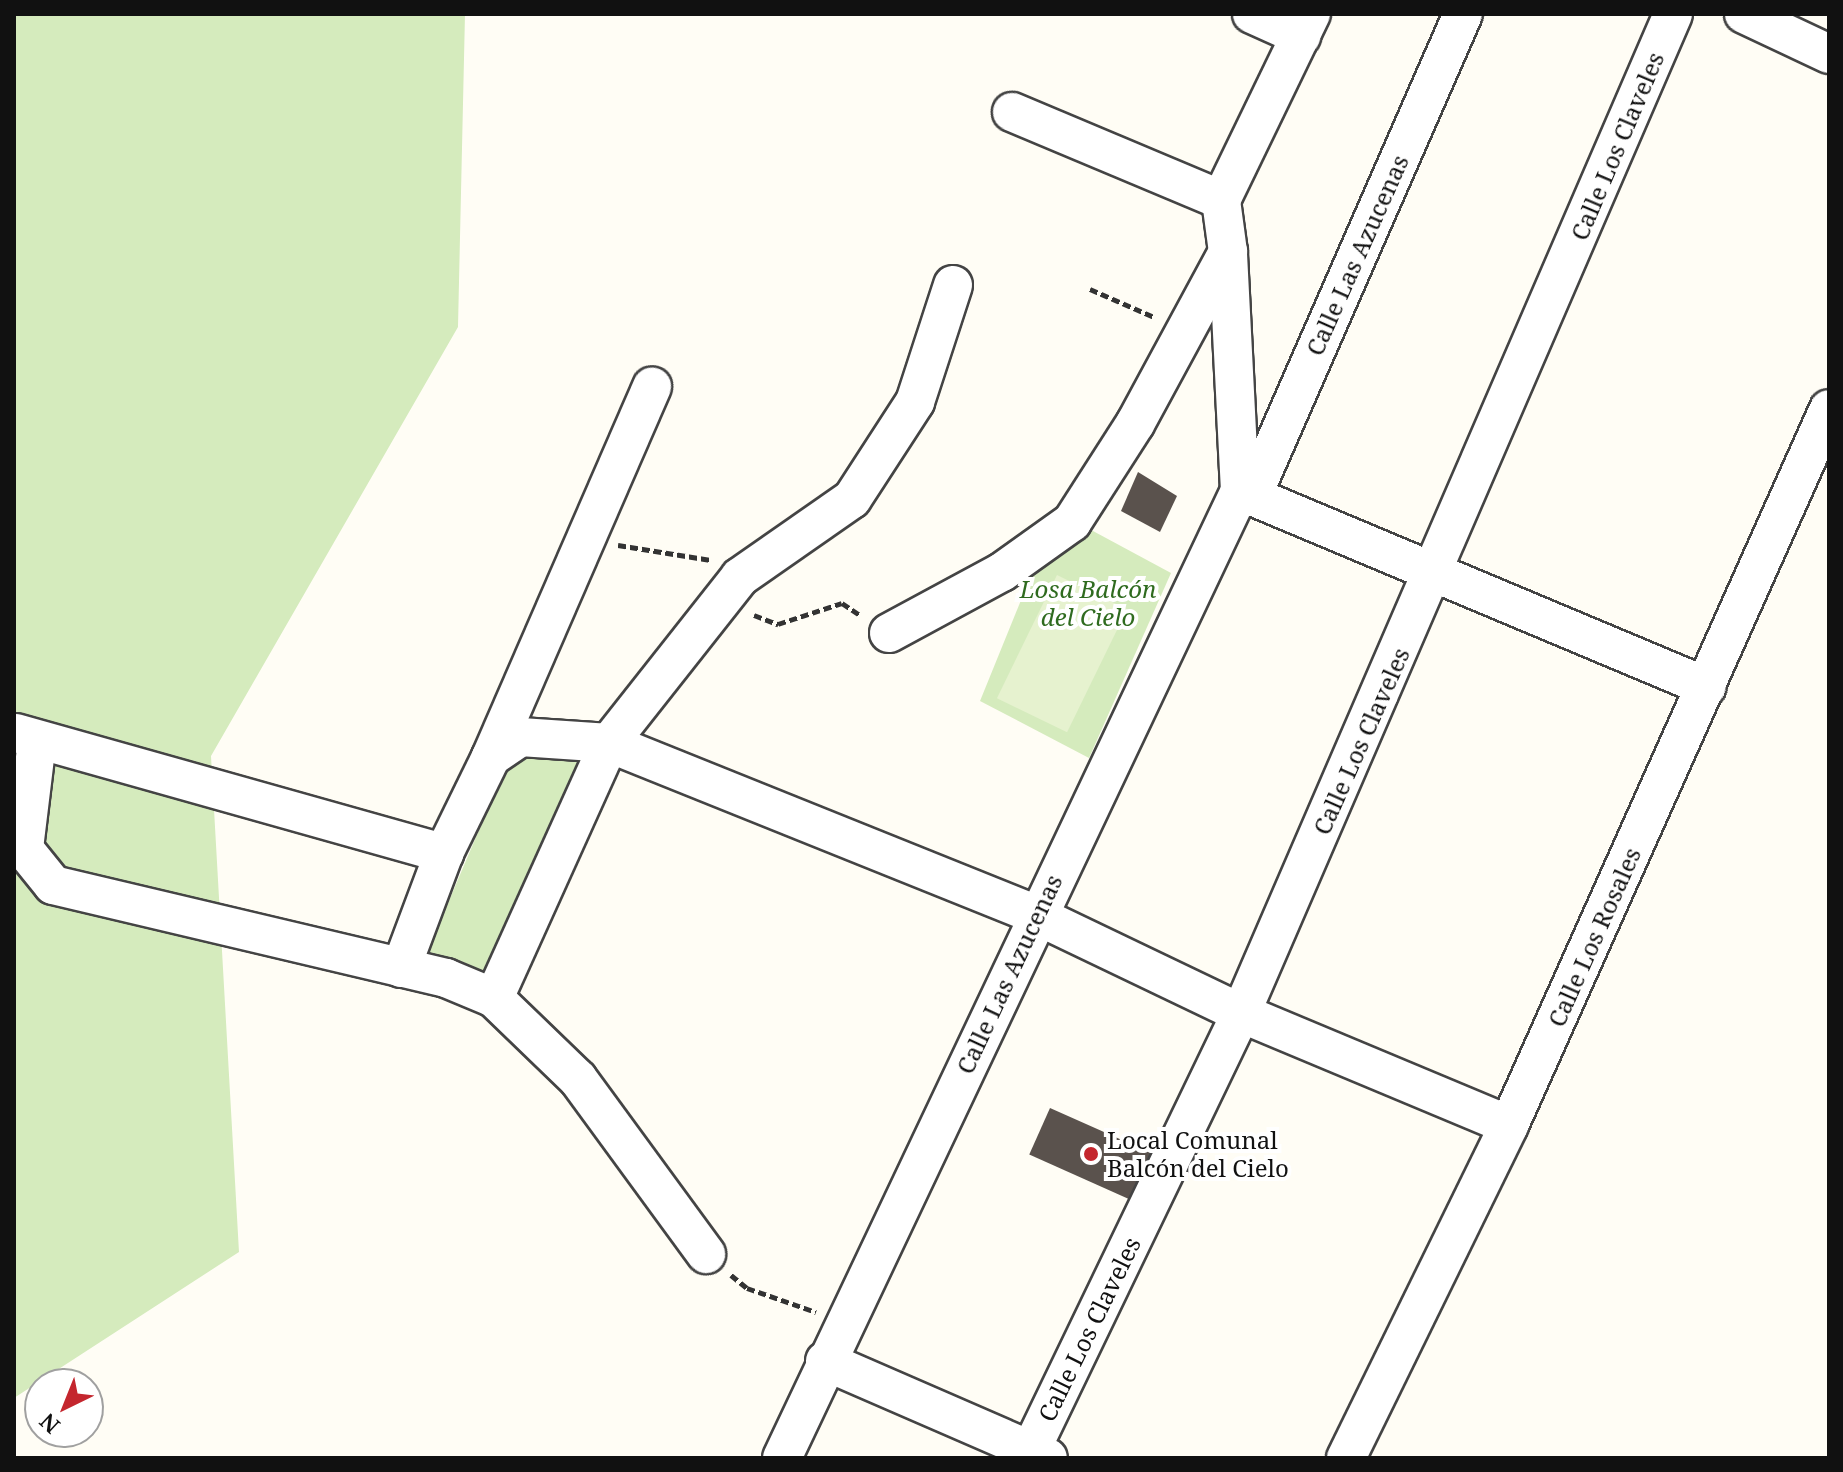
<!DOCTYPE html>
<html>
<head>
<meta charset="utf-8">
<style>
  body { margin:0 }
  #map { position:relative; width:1843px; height:1472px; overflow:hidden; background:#fffdf5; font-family:"Noto Serif",serif }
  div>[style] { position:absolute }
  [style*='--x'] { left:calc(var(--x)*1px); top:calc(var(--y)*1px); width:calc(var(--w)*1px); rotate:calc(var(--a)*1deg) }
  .green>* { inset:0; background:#d5ebbd }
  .pitch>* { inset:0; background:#e6f2cf; transform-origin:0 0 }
  .building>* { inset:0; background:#5a524d; transform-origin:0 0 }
  .path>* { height:5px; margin-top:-2.5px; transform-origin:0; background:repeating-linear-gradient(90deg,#333 0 8px,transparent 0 12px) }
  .roads { filter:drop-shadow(2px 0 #444) drop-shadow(-2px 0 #444) drop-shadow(0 2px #444) drop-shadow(0 -2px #444) }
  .street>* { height:38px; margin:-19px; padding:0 19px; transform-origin:19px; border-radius:19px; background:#fff }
  .dots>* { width:22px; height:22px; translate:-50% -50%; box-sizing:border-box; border:4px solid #fff; border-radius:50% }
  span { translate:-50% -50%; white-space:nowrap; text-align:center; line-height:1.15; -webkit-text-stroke:8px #fff; paint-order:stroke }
  .street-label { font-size:24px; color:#111 }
  .park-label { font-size:24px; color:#2f6b1f; font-style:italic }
  .poi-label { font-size:24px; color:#111 }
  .left { translate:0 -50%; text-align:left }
  .frame { position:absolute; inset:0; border:16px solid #111; pointer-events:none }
  .north { position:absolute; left:24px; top:1368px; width:80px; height:80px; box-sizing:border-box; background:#fff; border:2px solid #a0a0a0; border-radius:50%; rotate:223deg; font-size:22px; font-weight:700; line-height:32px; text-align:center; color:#111 }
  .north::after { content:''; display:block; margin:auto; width:28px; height:36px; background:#c4262e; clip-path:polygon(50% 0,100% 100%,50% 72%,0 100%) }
</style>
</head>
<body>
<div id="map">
  <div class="green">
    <i style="clip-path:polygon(14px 14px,465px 14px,458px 327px,211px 756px,239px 1252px,14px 1398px)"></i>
    <i style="clip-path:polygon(1080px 524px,1171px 573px,1089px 758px,980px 701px,1039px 556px)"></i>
    <i style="clip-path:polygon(527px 755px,594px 762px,497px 981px,425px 957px,502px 776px)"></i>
  </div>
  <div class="pitch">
    <i style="left:1057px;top:575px;width:78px;height:137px;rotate:26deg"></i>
  </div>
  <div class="building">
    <i style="clip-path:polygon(1138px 472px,1177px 496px,1160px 532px,1121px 511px)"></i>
    <i style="left:1050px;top:1108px;width:112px;height:51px;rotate:24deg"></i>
  </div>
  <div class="path">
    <i style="--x:1090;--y:289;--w:70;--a:23.6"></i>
    <i style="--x:618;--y:545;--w:94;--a:9.2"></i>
    <i style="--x:754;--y:615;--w:26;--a:21"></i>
    <i style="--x:778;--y:624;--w:67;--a:-18.2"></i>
    <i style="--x:842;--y:603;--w:22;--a:34"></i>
    <i style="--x:731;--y:1275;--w:21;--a:39"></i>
    <i style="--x:747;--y:1288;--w:73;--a:19.2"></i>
  </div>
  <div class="roads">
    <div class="street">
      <i style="--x:1252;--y:14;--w:54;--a:24.2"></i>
      <i style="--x:1744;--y:14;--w:94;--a:25.2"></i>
      <i style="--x:1012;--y:112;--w:227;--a:22.8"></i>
      <i style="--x:1240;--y:491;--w:506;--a:22.77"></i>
      <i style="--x:1252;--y:496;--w:526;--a:-66.36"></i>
      <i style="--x:889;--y:633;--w:128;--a:-28.4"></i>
      <i style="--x:1002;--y:572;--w:86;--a:-35.5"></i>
      <i style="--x:1072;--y:522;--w:117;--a:-57.3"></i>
      <i style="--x:1135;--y:424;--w:196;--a:-61.6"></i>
      <i style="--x:1228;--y:252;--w:52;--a:-97.7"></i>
      <i style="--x:1221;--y:200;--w:207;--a:-64.2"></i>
      <i style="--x:16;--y:733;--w:445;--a:15.7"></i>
      <i style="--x:37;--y:741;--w:109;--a:96.9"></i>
      <i style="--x:24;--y:849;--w:46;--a:51.1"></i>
      <i style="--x:53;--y:885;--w:404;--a:13.3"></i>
      <i style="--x:446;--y:978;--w:52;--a:22.6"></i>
      <i style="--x:494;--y:998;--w:117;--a:44"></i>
      <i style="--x:578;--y:1079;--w:217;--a:53.8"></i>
      <i style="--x:491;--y:757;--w:404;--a:-66.5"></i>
      <i style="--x:401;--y:968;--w:123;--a:-69.5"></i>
      <i style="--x:444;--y:853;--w:107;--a:-63.9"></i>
      <i style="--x:491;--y:757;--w:36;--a:-34"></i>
      <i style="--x:521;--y:737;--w:88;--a:3.9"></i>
      <i style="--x:609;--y:743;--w:460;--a:21.9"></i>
      <i style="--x:1036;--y:915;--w:227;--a:25.6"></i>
      <i style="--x:1241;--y:1013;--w:290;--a:22.7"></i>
      <i style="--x:494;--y:998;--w:280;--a:-65.7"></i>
      <i style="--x:609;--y:743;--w:211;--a:-51.7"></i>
      <i style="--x:740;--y:577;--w:136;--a:-34.9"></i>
      <i style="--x:852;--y:499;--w:116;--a:-57"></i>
      <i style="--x:915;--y:402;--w:123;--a:-72"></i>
      <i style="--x:825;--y:1361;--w:243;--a:23.5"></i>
      <i style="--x:782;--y:1458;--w:1070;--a:-64.66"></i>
      <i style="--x:1240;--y:491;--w:239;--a:-92.9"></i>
      <i style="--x:1027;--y:1458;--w:494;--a:-64.3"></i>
      <i style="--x:1241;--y:1013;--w:1088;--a:-66.61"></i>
      <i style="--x:1346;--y:1458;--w:371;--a:-63.9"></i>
      <i style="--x:1509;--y:1125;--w:784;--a:-65.92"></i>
    </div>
  </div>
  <div class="dots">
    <i style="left:1091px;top:1154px;background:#c4262e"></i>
  </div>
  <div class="street-label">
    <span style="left:1617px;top:146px;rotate:-67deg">Calle Los Claveles</span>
    <span style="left:1357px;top:255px;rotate:-66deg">Calle Las Azucenas</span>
    <span style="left:1361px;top:741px;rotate:-66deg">Calle Los Claveles</span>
    <span style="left:1594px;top:937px;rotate:-66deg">Calle Los Rosales</span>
    <span style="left:1009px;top:974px;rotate:-65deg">Calle Las Azucenas</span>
    <span style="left:1089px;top:1329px;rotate:-64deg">Calle Los Claveles</span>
  </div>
  <div class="park-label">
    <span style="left:1088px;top:603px">Losa Balcón<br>del Cielo</span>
  </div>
  <div class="poi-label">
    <span class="left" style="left:1107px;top:1154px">Local Comunal<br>Balcón del Cielo</span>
  </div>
  <div class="frame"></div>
  <div class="north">N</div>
</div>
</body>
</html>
